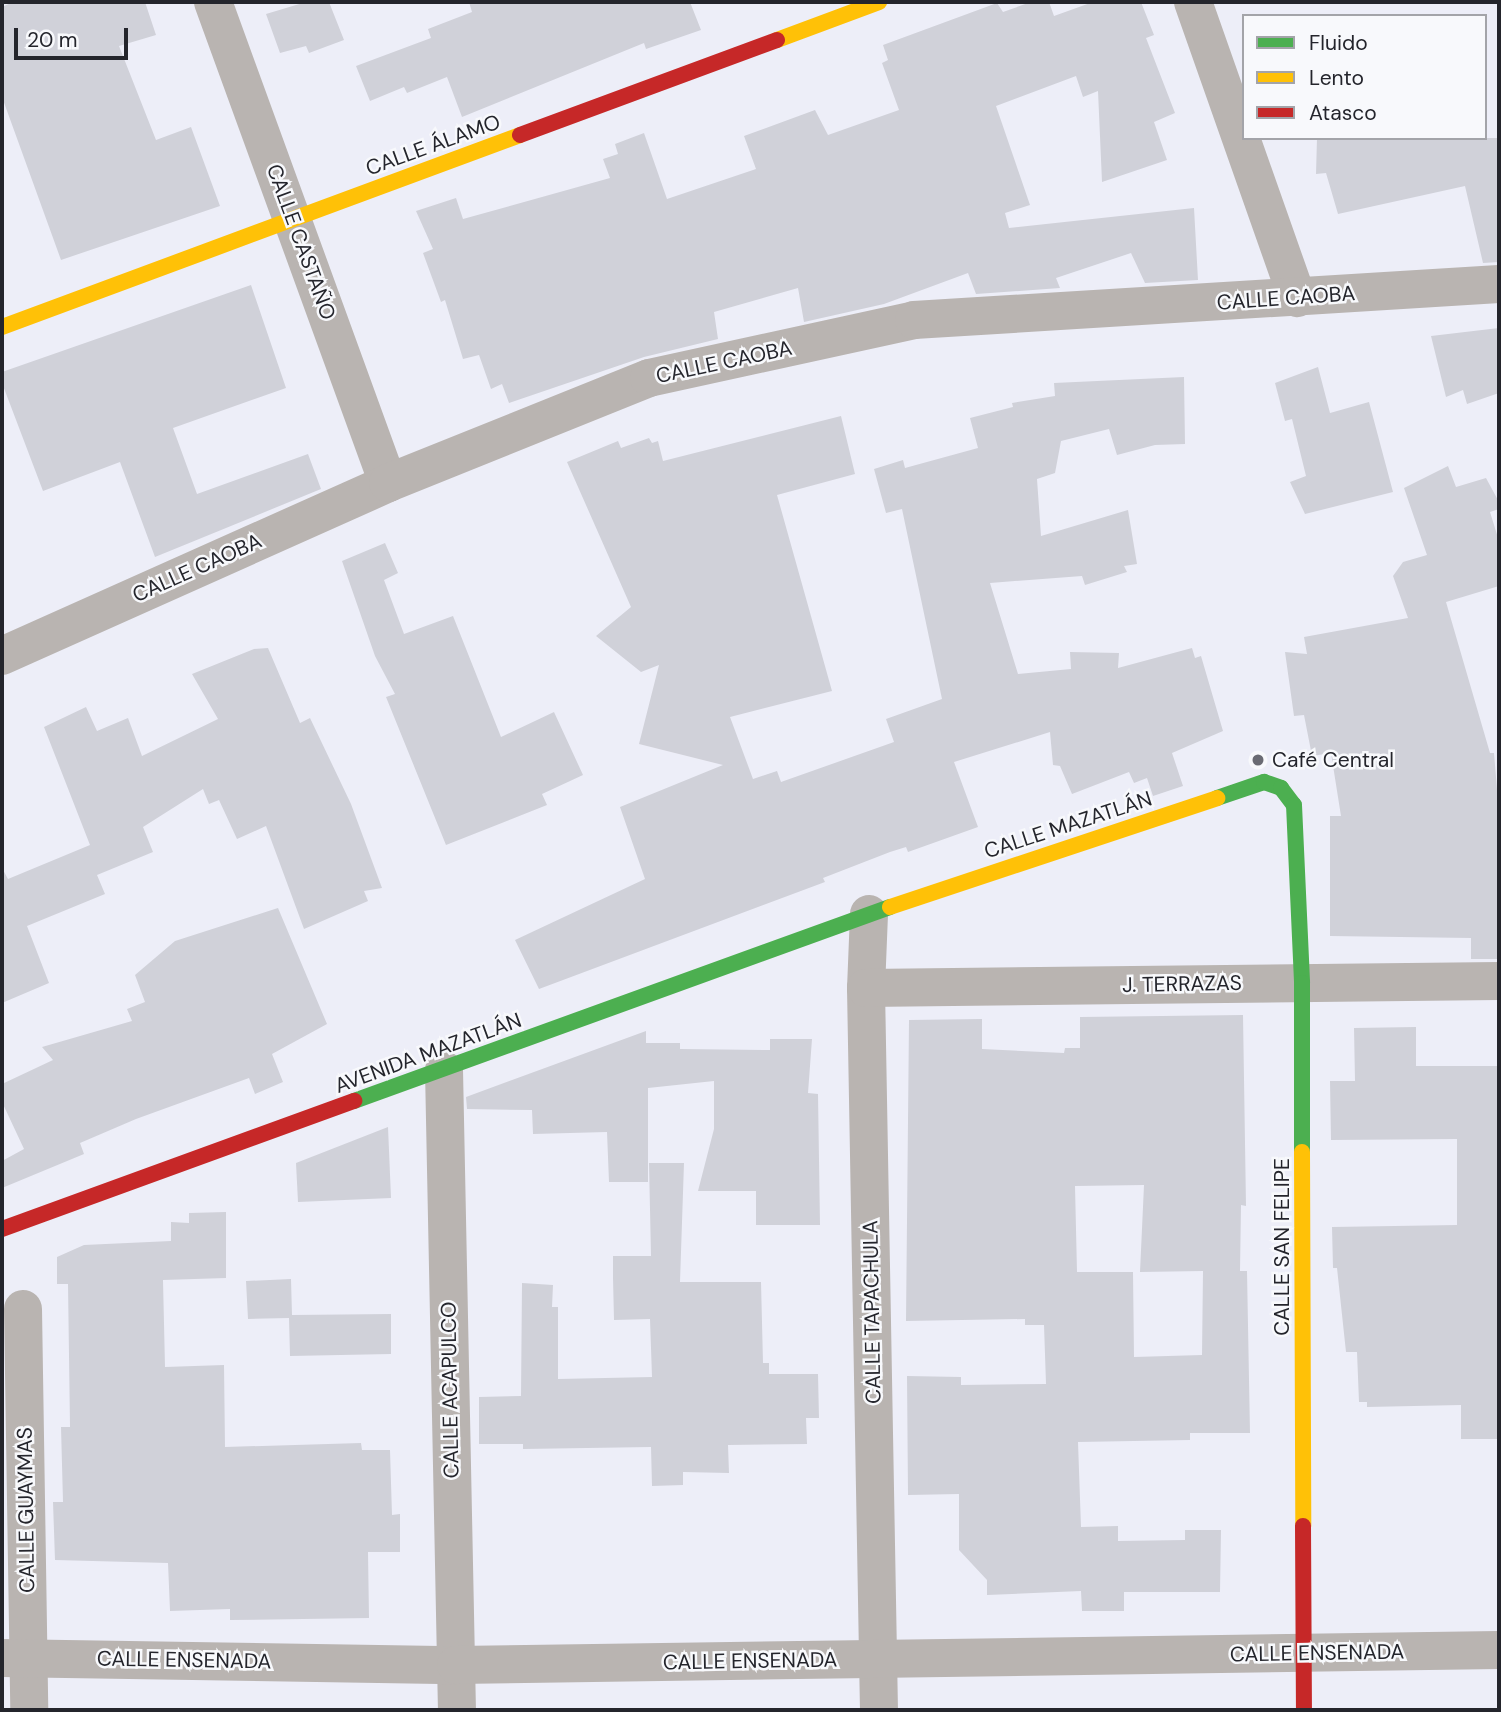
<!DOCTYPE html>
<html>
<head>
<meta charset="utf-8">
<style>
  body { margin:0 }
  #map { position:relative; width:1501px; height:1712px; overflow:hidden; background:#edeef8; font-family:"DM Sans",sans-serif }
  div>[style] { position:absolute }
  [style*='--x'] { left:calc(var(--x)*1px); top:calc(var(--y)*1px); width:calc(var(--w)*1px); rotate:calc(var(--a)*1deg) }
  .building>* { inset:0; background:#d0d1d9 }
  .street>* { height:38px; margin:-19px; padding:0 19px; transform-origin:19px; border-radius:19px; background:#b9b4b1 }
  .fast>* { height:16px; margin:-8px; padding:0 8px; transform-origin:8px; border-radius:8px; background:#4caf50 }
  .slow>* { height:16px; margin:-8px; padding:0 8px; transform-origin:8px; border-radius:8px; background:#ffc107 }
  .jam>* { height:16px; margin:-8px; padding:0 8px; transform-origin:8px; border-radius:8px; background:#c62828 }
  .dots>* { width:19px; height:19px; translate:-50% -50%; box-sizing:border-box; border:4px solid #f8f9fc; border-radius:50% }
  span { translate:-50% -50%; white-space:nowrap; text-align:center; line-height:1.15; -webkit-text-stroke:5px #f8f9fc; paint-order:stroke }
  .street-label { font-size:21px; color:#24252c }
  .poi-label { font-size:21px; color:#24252c }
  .left { translate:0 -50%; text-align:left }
  .frame { position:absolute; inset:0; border:4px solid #24252c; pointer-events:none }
  .legend { position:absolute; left:1242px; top:14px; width:245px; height:126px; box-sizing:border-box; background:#f8f9fc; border:2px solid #a3a4a9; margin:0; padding:9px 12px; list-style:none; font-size:21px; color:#24252c }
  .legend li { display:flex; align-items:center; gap:14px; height:35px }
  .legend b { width:35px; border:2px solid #a3a4a9 }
  .scale { position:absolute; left:14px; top:28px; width:114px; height:32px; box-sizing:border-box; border:4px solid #24252c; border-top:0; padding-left:9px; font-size:21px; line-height:24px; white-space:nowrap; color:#24252c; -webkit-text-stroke:5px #f8f9fc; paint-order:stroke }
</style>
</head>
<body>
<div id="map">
  <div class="building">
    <i style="clip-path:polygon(13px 2px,145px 2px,156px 35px,119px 46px,156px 140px,191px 127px,220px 206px,61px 260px,2px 97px,2px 7px)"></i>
    <i style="clip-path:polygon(306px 2px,329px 2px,344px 40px,309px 53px,306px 46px,280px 53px,266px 14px)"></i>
    <i style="clip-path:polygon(469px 2px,690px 2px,701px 30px,646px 49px,644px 43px,462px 117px,447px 77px,407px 93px,404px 87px,370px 101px,356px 66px,431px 38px,428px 29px,472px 12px)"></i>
    <i style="clip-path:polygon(1031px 2px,1049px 2px,1054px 16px,1093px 2px,1141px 2px,1154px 35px,1146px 38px,1175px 113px,1154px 122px,1167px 160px,1102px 182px,1098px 91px,1083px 97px,1076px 76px,996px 106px,1030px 205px,1005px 213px,1009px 228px,1194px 208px,1198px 280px,1145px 283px,1131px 253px,1056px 278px,1060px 288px,976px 294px,968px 273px,884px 304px,804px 322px,798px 288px,714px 312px,718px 339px,644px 357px,509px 403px,502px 384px,491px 389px,479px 355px,463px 359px,445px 300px,441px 302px,423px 253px,433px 249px,416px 211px,456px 198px,463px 219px,610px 178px,603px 159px,618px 154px,615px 144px,644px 133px,667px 199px,756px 169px,744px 136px,815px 110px,828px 135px,899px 110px,882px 63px,888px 60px,883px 45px,997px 3px,1003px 12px)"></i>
    <i style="clip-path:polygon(1317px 138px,1499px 138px,1499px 262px,1483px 263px,1465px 186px,1338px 214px,1326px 173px,1316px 174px)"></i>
    <i style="clip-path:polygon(251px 285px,286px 388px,173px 428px,197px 494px,308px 454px,321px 489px,155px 557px,120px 462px,43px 491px,2px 383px,2px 372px)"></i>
    <i style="clip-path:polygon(1499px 328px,1499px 393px,1467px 404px,1463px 390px,1446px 397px,1431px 336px)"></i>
    <i style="clip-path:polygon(1318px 367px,1330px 413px,1369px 402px,1393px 492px,1305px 514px,1290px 482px,1306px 476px,1292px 419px,1285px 421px,1275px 383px)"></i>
    <i style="clip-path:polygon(1184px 377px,1185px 444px,1155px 445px,1117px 455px,1109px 429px,1061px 441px,1055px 473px,1037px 479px,1041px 536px,1128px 510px,1137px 564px,1124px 566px,1127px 572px,1085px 585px,1082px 576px,990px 583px,1018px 674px,1071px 669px,1070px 652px,1119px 653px,1118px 668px,1192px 648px,1195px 658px,1201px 656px,1223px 731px,1172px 753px,1183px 786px,1153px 796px,1147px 778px,1134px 783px,1129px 772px,1072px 794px,1060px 766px,1053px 765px,1050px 732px,954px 762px,978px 827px,908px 852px,906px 847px,890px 852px,823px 878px,825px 882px,539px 989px,515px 940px,645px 879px,620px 807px,723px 765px,639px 744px,659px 665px,641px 672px,596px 636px,631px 607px,567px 462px,618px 441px,621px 448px,649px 438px,652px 443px,658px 441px,663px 461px,841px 416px,855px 474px,777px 495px,832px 691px,730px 717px,753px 779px,777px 771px,781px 782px,894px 742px,886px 719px,942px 699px,902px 509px,886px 513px,874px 469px,903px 460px,905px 468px,978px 448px,970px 418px,1013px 407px,1012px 403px,1055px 396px,1054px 383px)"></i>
    <i style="clip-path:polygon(1448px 466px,1456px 487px,1486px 478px,1499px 502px,1499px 509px,1490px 512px,1499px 541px,1499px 586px,1446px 602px,1490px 753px,1494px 753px,1499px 813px,1499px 959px,1471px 959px,1471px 938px,1330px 936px,1330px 816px,1341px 816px,1331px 753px,1312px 756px,1304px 715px,1294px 716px,1285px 652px,1307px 654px,1304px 637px,1408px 618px,1393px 576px,1403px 562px,1427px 555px,1404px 488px)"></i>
    <i style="clip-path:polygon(385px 543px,398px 573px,384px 580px,404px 634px,453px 616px,501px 737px,554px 712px,583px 775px,542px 794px,547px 805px,446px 845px,386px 697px,395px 694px,375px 656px,342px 561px)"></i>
    <i style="clip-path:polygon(268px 648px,300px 723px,310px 718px,351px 804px,382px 888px,364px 891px,368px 901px,304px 929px,266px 826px,237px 839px,219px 800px,209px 804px,203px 789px,143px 827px,153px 852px,97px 875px,105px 894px,27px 926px,49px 983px,2px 1003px,2px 868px,8px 879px,90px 845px,44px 727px,86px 707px,97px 731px,128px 718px,142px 756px,218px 719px,192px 674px,254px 649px)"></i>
    <i style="clip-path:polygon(278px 908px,327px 1024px,272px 1054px,283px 1082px,255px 1094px,249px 1078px,136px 1119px,80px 1143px,84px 1154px,2px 1188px,2px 1161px,24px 1149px,2px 1102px,2px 1084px,53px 1060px,42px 1047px,132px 1021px,127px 1009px,145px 1002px,135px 975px,175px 941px)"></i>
    <i style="clip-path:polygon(evenodd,1243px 1015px,1246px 1206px,1241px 1205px,1240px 1271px,1247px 1271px,1250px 1433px,1190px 1433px,1190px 1440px,1078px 1442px,1081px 1527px,1118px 1526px,1118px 1541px,1185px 1540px,1185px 1530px,1221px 1530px,1220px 1592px,1124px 1592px,1124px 1611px,1082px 1611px,1081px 1591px,987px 1595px,987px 1580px,959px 1550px,959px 1494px,908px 1495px,907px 1376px,961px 1377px,961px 1385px,1046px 1384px,1044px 1325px,1025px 1325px,1025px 1319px,906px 1321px,909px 1020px,982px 1019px,982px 1049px,1064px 1053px,1065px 1048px,1080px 1048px,1080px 1017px,1243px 1015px,1144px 1185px,1140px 1272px,1203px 1271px,1202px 1355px,1134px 1357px,1133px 1272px,1077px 1272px,1075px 1186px,1144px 1185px)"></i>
    <i style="clip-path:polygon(1416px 1027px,1416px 1066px,1499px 1066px,1499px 1439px,1461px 1439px,1461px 1405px,1367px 1407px,1367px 1402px,1359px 1402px,1357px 1352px,1346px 1352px,1337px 1268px,1333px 1268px,1332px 1227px,1457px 1225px,1457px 1139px,1331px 1140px,1330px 1081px,1355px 1081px,1354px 1028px)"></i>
    <i style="clip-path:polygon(646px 1031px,646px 1043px,680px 1043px,680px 1049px,770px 1050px,770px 1039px,812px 1039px,808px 1093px,818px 1094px,820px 1225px,756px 1225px,756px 1191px,698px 1191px,714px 1129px,714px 1081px,648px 1088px,648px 1182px,609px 1182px,607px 1132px,533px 1134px,532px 1110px,467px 1109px,466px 1097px)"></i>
    <i style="clip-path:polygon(388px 1127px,391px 1198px,298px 1202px,296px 1163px)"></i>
    <i style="clip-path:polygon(649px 1163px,684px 1163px,680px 1282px,761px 1282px,763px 1363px,769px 1363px,769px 1374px,818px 1374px,819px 1418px,806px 1418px,807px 1444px,728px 1445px,729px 1473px,683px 1472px,683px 1485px,652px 1486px,651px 1447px,523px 1449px,523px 1444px,479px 1444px,479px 1397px,521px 1396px,522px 1283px,553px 1285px,552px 1307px,558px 1307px,558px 1379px,652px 1377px,650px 1319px,614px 1320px,613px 1278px,613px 1256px,651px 1256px)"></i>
    <i style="clip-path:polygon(226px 1212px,226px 1278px,163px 1280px,165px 1367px,224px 1365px,225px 1447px,361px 1443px,362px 1450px,390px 1450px,392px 1515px,400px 1514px,400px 1552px,368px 1552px,369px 1618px,230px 1620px,230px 1609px,170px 1611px,168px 1563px,55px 1560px,53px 1502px,63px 1502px,61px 1427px,70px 1427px,68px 1284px,57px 1284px,57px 1257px,84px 1245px,171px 1241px,171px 1222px,189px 1223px,189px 1213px)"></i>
    <i style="clip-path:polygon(291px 1279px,292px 1315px,391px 1314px,391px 1354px,290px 1356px,289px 1318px,248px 1319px,246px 1281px)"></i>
  </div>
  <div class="street">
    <i style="--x:213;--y:2;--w:512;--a:70.01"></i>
    <i style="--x:1193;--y:2;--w:314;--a:70.6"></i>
    <i style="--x:2;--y:656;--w:423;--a:-24.1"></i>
    <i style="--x:388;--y:483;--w:281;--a:-21.9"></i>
    <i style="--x:649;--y:378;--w:271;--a:-12.3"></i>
    <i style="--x:914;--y:320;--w:586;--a:-3.52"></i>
    <i style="--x:869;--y:914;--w:74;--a:92.3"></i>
    <i style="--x:866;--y:988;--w:722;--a:88.97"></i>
    <i style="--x:866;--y:988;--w:633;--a:-0.63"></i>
    <i style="--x:444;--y:1070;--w:640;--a:88.84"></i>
    <i style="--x:23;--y:1309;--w:401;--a:89.1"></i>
    <i style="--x:2;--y:1658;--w:454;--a:0.9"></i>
    <i style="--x:456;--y:1665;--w:1043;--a:-0.82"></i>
  </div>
  <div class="fast">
    <i style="--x:1217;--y:798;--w:50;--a:-18.8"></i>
    <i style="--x:1264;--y:782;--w:18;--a:19"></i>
    <i style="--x:1281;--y:788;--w:21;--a:53"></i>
    <i style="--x:1294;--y:805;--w:178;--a:87.4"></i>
    <i style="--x:1302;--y:983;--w:169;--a:90"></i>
    <i style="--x:354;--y:1101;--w:570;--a:-19.9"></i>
  </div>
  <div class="slow">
    <i style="--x:777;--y:40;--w:109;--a:-20.4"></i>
    <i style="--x:2;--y:327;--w:552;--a:-20.34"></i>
    <i style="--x:890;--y:907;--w:345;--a:-18.4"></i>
    <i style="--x:1302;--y:1152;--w:374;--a:89.8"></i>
  </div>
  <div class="jam">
    <i style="--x:520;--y:135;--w:274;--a:-20.3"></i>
    <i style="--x:2;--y:1229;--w:375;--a:-20"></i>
    <i style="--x:1303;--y:1526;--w:184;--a:89.7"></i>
  </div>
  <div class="dots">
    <i style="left:1258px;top:760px;background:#6a6b73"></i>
  </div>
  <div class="street-label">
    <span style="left:433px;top:145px;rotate:-20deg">CALLE ÁLAMO</span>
    <span style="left:301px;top:242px;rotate:70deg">CALLE CASTAÑO</span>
    <span style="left:1286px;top:298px;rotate:-4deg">CALLE CAOBA</span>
    <span style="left:724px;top:362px;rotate:-12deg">CALLE CAOBA</span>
    <span style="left:197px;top:568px;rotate:-24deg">CALLE CAOBA</span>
    <span style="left:1068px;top:825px;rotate:-18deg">CALLE MAZATLÁN</span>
    <span style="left:1182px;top:984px;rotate:-1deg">J. TERRAZAS</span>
    <span style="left:428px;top:1053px;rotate:-20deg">AVENIDA MAZATLÁN</span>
    <span style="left:1282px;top:1247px;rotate:-90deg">CALLE SAN FELIPE</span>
    <span style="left:872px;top:1312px;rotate:-91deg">CALLE TAPACHULA</span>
    <span style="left:450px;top:1390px;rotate:-91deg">CALLE ACAPULCO</span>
    <span style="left:26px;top:1510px;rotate:-91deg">CALLE GUAYMAS</span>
    <span style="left:1317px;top:1653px;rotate:-1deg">CALLE ENSENADA</span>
    <span style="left:184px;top:1660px;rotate:1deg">CALLE ENSENADA</span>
    <span style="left:750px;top:1661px;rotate:-1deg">CALLE ENSENADA</span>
  </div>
  <div class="poi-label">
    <span class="left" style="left:1272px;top:760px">Café Central</span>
  </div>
  <div class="frame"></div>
  <ul class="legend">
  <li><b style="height:9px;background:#4caf50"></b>Fluido</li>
  <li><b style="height:9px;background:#ffc107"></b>Lento</li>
  <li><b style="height:9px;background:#c62828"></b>Atasco</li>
  </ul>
  <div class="scale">20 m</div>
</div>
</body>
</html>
